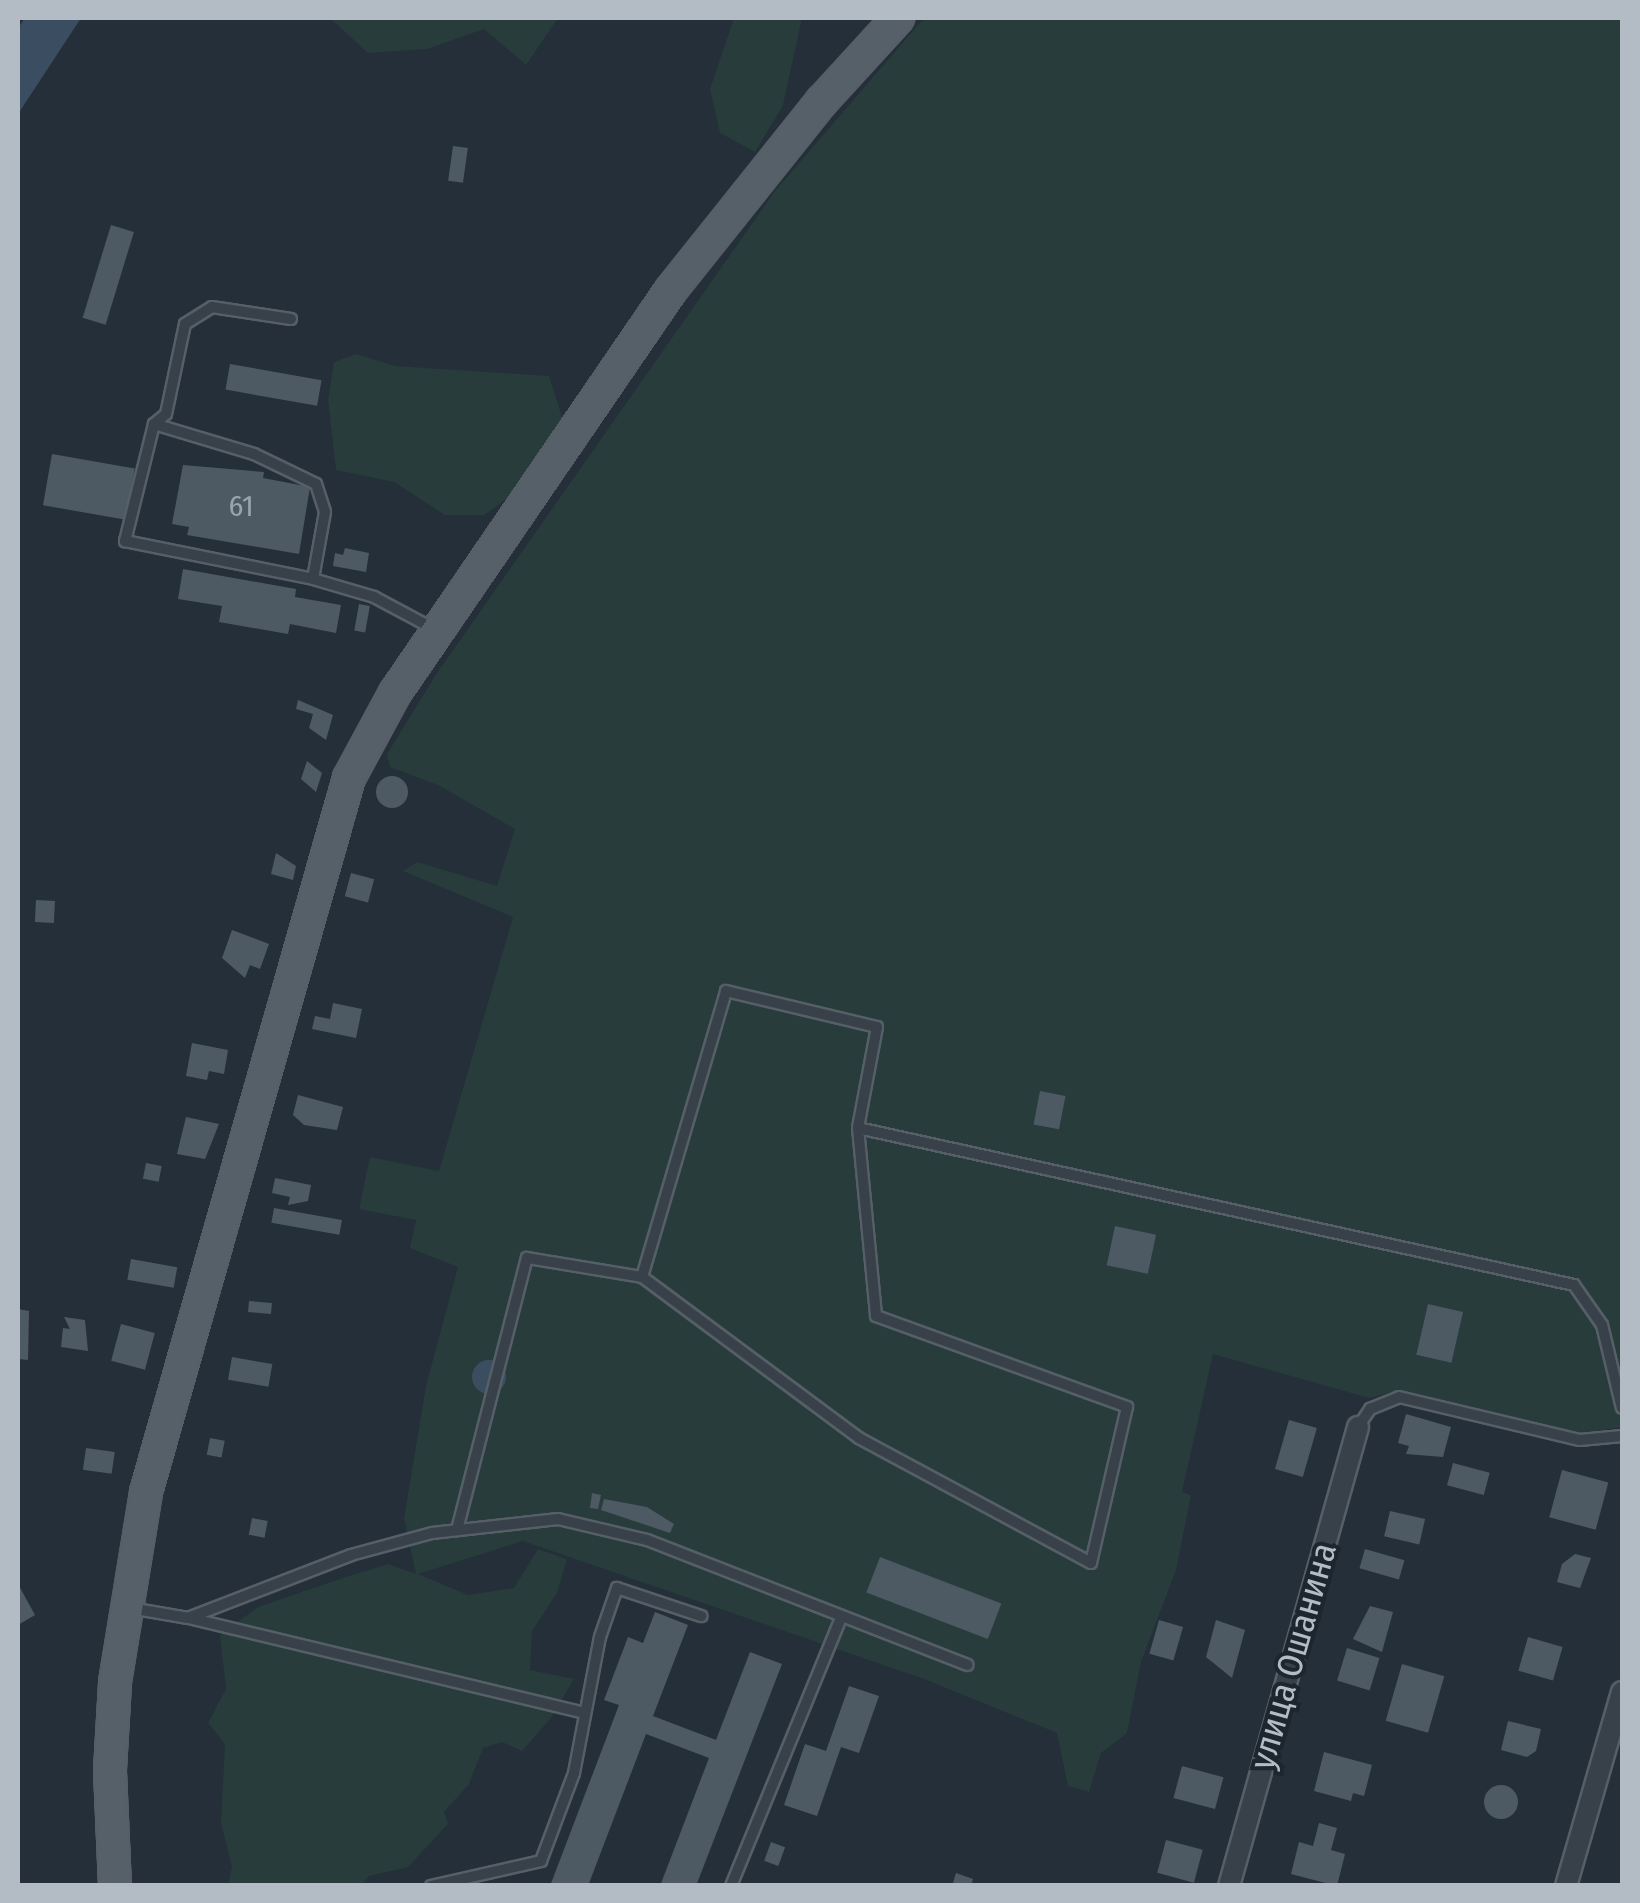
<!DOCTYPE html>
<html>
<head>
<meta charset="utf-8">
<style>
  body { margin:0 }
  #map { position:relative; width:1640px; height:1903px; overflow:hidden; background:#242f39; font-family:"Fira Sans Condensed",sans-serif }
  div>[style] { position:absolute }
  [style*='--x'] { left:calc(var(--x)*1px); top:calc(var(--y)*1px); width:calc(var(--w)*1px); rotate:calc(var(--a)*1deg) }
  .green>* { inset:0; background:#273c3b }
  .water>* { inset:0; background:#3b4e61 }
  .round { border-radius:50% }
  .building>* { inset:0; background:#4d5a64; transform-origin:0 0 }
  .roads { filter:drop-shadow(2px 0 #565f67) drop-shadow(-2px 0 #565f67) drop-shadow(0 2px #565f67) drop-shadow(0 -2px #565f67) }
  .service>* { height:10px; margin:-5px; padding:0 5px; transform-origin:5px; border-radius:5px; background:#384149 }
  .minor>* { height:20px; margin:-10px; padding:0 10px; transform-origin:10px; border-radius:10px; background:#384149 }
  .primary>* { height:30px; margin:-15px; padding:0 15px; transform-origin:15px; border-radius:15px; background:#566069 }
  span { translate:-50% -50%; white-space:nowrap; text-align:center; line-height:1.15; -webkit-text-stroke:8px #1d262e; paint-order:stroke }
  .number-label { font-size:30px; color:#9aa4ad }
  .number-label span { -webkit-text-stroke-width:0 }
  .street-label { font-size:35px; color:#b3bcc5 }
  .frame { position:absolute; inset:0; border:20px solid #b3bcc5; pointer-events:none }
</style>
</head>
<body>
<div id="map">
  <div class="green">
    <i style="clip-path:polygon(330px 18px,558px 18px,526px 65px,484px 29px,427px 49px,368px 53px)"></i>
    <i style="clip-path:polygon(734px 18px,802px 18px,783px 105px,755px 152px,720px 133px,710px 89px)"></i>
    <i style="clip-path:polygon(924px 18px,1622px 18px,1622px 1427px,1578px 1434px,1400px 1390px,1369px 1398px,1213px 1354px,1182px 1492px,1191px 1495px,1176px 1570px,1141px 1662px,1127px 1733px,1101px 1753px,1089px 1792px,1068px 1786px,1057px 1733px,924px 1679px,523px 1541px,418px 1574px,468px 1595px,514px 1588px,538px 1549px,567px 1559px,557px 1593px,532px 1631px,530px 1670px,574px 1679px,551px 1718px,522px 1751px,502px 1742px,483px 1748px,469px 1784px,444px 1812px,448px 1824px,408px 1867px,369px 1876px,362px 1885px,228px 1885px,232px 1867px,221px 1823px,225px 1744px,208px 1723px,226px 1689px,220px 1635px,258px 1607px,343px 1578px,388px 1564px,416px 1574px,404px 1518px,426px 1386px,458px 1267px,410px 1248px,416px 1220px,359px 1209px,370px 1157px,439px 1171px,513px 917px,403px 871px,417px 862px,497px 886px,515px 829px,438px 785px,390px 767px,387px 754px,437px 673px,775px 191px)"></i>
    <i style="clip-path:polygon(356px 354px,395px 366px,549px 376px,563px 420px,515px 493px,484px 515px,445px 515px,394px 482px,336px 470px,328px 400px,334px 362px)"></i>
  </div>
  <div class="water">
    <i style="clip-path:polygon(25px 18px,81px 18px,18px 114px,18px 28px)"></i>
    <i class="round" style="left:472px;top:1360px;width:34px;height:34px"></i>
  </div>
  <div class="building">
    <i style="left:453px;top:146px;width:15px;height:35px;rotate:8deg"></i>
    <i style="left:111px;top:225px;width:24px;height:97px;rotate:17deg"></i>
    <i style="left:230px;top:364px;width:93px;height:26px;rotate:10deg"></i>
    <i style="left:52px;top:454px;width:84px;height:52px;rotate:10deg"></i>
    <i style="clip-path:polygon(183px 465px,264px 472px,263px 478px,310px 487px,299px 554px,187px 535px,189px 527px,172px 524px)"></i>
    <i style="clip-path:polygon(345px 548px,369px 553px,366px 572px,333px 566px,335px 553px,343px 555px)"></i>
    <i style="clip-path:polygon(183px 569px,296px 589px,295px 597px,341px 605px,336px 633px,290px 624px,288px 634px,219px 622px,222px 606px,178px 599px)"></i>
    <i style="left:359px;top:604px;width:11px;height:27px;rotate:10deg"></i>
    <i style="clip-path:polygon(298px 700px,333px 715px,326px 740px,309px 728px,313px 714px,296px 709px)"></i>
    <i style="clip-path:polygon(307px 761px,322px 773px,316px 792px,301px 779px)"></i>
    <i class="round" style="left:376px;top:776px;width:32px;height:32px"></i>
    <i style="clip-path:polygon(276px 853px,296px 866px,293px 880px,271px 874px)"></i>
    <i style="left:351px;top:873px;width:24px;height:24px;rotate:15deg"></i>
    <i style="left:36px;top:900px;width:19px;height:22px;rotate:3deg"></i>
    <i style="clip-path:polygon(232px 930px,269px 944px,260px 969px,250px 965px,245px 978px,222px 958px)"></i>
    <i style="clip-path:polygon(333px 1003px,362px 1009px,356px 1038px,312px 1029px,315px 1016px,330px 1019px)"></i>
    <i style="clip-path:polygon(192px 1043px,228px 1050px,224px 1074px,209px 1071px,207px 1080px,186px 1076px)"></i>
    <i style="left:1040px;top:1091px;width:26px;height:34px;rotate:11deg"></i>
    <i style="clip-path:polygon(298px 1095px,343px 1107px,337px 1130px,304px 1125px,293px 1115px)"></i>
    <i style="clip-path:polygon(186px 1117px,219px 1124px,205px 1159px,177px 1154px)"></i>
    <i style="left:146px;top:1163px;width:16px;height:16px;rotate:11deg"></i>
    <i style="clip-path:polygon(275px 1178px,311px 1185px,308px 1201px,288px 1205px,290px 1197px,272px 1193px)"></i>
    <i style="left:274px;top:1208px;width:69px;height:15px;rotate:10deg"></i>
    <i style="left:1115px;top:1226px;width:42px;height:40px;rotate:12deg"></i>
    <i style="left:131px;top:1259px;width:47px;height:21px;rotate:10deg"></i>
    <i style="left:249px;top:1301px;width:23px;height:11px;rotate:5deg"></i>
    <i style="left:1428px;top:1304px;width:36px;height:52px;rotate:13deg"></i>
    <i style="clip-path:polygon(18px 1309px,29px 1311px,28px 1360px,18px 1359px)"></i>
    <i style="clip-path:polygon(64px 1317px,85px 1320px,88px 1351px,61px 1347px,63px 1328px,70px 1329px)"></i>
    <i style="left:121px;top:1324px;width:35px;height:38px;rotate:15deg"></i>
    <i style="left:232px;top:1357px;width:41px;height:23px;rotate:10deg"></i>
    <i style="clip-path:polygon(1406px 1414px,1451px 1427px,1443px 1457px,1406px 1454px,1409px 1446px,1398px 1443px)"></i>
    <i style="left:1289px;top:1420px;width:29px;height:51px;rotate:16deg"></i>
    <i style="left:210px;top:1438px;width:15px;height:17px;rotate:11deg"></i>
    <i style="left:86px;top:1448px;width:29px;height:22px;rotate:8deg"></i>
    <i style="left:1453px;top:1463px;width:38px;height:23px;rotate:15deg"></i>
    <i style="left:1562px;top:1470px;width:48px;height:49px;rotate:15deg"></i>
    <i style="clip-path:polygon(592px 1493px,601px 1495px,598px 1509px,590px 1508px)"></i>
    <i style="clip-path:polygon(604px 1499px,647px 1507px,674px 1524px,670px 1533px,601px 1510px)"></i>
    <i style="left:1390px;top:1511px;width:36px;height:26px;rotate:13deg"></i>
    <i style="left:252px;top:1518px;width:16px;height:17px;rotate:11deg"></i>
    <i style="left:1365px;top:1549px;width:41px;height:20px;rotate:16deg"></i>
    <i style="clip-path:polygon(1575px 1554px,1591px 1558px,1580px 1588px,1557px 1582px,1562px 1564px)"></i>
    <i style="left:880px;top:1557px;width:130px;height:38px;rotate:21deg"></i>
    <i style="clip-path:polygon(18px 1584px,35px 1615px,18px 1625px)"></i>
    <i style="clip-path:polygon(1370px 1606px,1393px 1612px,1382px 1652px,1353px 1639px)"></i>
    <i style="clip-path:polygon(655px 1612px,688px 1625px,653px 1716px,716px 1740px,750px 1652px,782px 1664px,696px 1886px,660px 1886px,709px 1758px,646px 1734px,588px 1886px,550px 1886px,619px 1705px,604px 1700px,628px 1637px,643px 1643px)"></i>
    <i style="left:1159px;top:1620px;width:25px;height:35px;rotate:16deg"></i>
    <i style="clip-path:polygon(1216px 1620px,1245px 1630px,1232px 1678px,1206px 1657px)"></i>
    <i style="left:1528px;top:1637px;width:36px;height:35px;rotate:16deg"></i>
    <i style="left:1347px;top:1648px;width:34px;height:34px;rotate:17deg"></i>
    <i style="left:1402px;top:1664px;width:44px;height:59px;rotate:16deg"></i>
    <i style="clip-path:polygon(849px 1686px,879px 1696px,859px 1753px,841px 1747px,817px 1816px,784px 1805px,805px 1744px,826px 1751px)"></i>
    <i style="clip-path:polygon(1508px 1721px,1541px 1729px,1536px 1751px,1527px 1757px,1501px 1750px)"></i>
    <i style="clip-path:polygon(1324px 1752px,1372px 1765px,1364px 1796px,1353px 1793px,1351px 1801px,1314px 1791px)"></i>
    <i style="left:1182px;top:1766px;width:43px;height:33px;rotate:15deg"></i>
    <i class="round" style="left:1484px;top:1785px;width:34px;height:34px"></i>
    <i style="clip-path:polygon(1319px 1823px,1337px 1828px,1331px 1850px,1345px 1854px,1337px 1886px,1291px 1874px,1299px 1842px,1313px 1846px)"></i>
    <i style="left:1166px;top:1840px;width:38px;height:34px;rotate:15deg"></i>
    <i style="left:771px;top:1842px;width:15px;height:20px;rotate:20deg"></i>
    <i style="clip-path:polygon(956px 1873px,973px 1879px,971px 1886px,952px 1886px)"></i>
  </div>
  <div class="roads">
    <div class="service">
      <i style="--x:291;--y:319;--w:80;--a:-171.4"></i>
      <i style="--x:212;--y:307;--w:32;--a:148"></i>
      <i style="--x:185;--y:324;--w:92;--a:101.9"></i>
      <i style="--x:166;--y:414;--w:16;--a:140"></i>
      <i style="--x:154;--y:424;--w:121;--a:103.9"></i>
      <i style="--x:125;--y:541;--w:192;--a:11.4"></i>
      <i style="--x:313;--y:579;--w:64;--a:16.4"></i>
      <i style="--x:374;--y:597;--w:68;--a:28.1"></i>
      <i style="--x:154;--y:424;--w:104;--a:16.7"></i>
      <i style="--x:254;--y:454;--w:69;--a:25.8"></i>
      <i style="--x:316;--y:484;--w:29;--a:72"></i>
      <i style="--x:325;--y:512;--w:68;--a:100.2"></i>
      <i style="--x:726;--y:991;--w:155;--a:13.4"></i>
      <i style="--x:877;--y:1027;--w:103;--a:100.7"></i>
      <i style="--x:858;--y:1128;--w:189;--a:84.5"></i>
      <i style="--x:876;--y:1316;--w:267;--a:19.9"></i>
      <i style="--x:1127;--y:1407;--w:160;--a:103"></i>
      <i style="--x:1091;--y:1563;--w:264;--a:-151.7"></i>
      <i style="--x:859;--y:1438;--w:270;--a:-143.4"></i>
      <i style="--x:642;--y:1277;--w:298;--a:-73.6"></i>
      <i style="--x:858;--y:1128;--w:733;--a:12.37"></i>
      <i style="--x:1574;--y:1285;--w:49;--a:55"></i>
      <i style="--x:1602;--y:1325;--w:85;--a:76.5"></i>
      <i style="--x:1358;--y:1427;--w:22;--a:-56"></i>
      <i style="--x:1370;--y:1409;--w:31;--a:-22"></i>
      <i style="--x:1399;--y:1397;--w:186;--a:13.4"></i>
      <i style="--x:1580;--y:1440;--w:42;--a:-5.4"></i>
      <i style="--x:457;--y:1530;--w:281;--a:-75.6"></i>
      <i style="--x:527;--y:1258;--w:117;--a:9.4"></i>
      <i style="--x:130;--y:1608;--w:59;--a:9.8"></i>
      <i style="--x:188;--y:1618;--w:175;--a:-21.1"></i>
      <i style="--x:351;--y:1555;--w:84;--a:-15.2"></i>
      <i style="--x:432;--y:1533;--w:127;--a:-6.3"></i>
      <i style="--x:558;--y:1519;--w:91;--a:13.3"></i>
      <i style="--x:647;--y:1540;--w:344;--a:21.3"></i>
      <i style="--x:189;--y:1618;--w:407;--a:13.5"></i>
      <i style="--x:431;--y:1886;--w:113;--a:-12.8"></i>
      <i style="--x:541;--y:1861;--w:94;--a:-69.4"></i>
      <i style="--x:574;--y:1773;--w:138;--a:-79.2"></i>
      <i style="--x:600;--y:1637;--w:52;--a:-70.9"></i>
      <i style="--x:617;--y:1588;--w:89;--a:18.4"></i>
      <i style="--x:731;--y:1886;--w:290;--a:-67.7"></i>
    </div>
    <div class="minor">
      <i style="--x:1229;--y:1886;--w:477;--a:-74.3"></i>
      <i style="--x:1566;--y:1886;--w:202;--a:-73.9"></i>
    </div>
    <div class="primary">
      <i style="--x:115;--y:1886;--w:116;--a:-92.5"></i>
      <i style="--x:110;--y:1770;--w:88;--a:-86.7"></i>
      <i style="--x:115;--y:1682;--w:193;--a:-80.7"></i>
      <i style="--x:146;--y:1492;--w:742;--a:-74.13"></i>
      <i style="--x:349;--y:778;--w:97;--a:-61.6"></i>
      <i style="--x:395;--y:693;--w:488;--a:-55.6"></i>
      <i style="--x:671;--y:290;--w:242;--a:-51.4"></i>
      <i style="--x:822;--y:101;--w:113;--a:-47.5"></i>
    </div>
  </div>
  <div class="number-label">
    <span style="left:241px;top:506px">61</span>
  </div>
  <div class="street-label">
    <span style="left:1293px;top:1656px;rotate:-74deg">улица Ошанина</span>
  </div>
  <div class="frame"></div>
</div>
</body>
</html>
